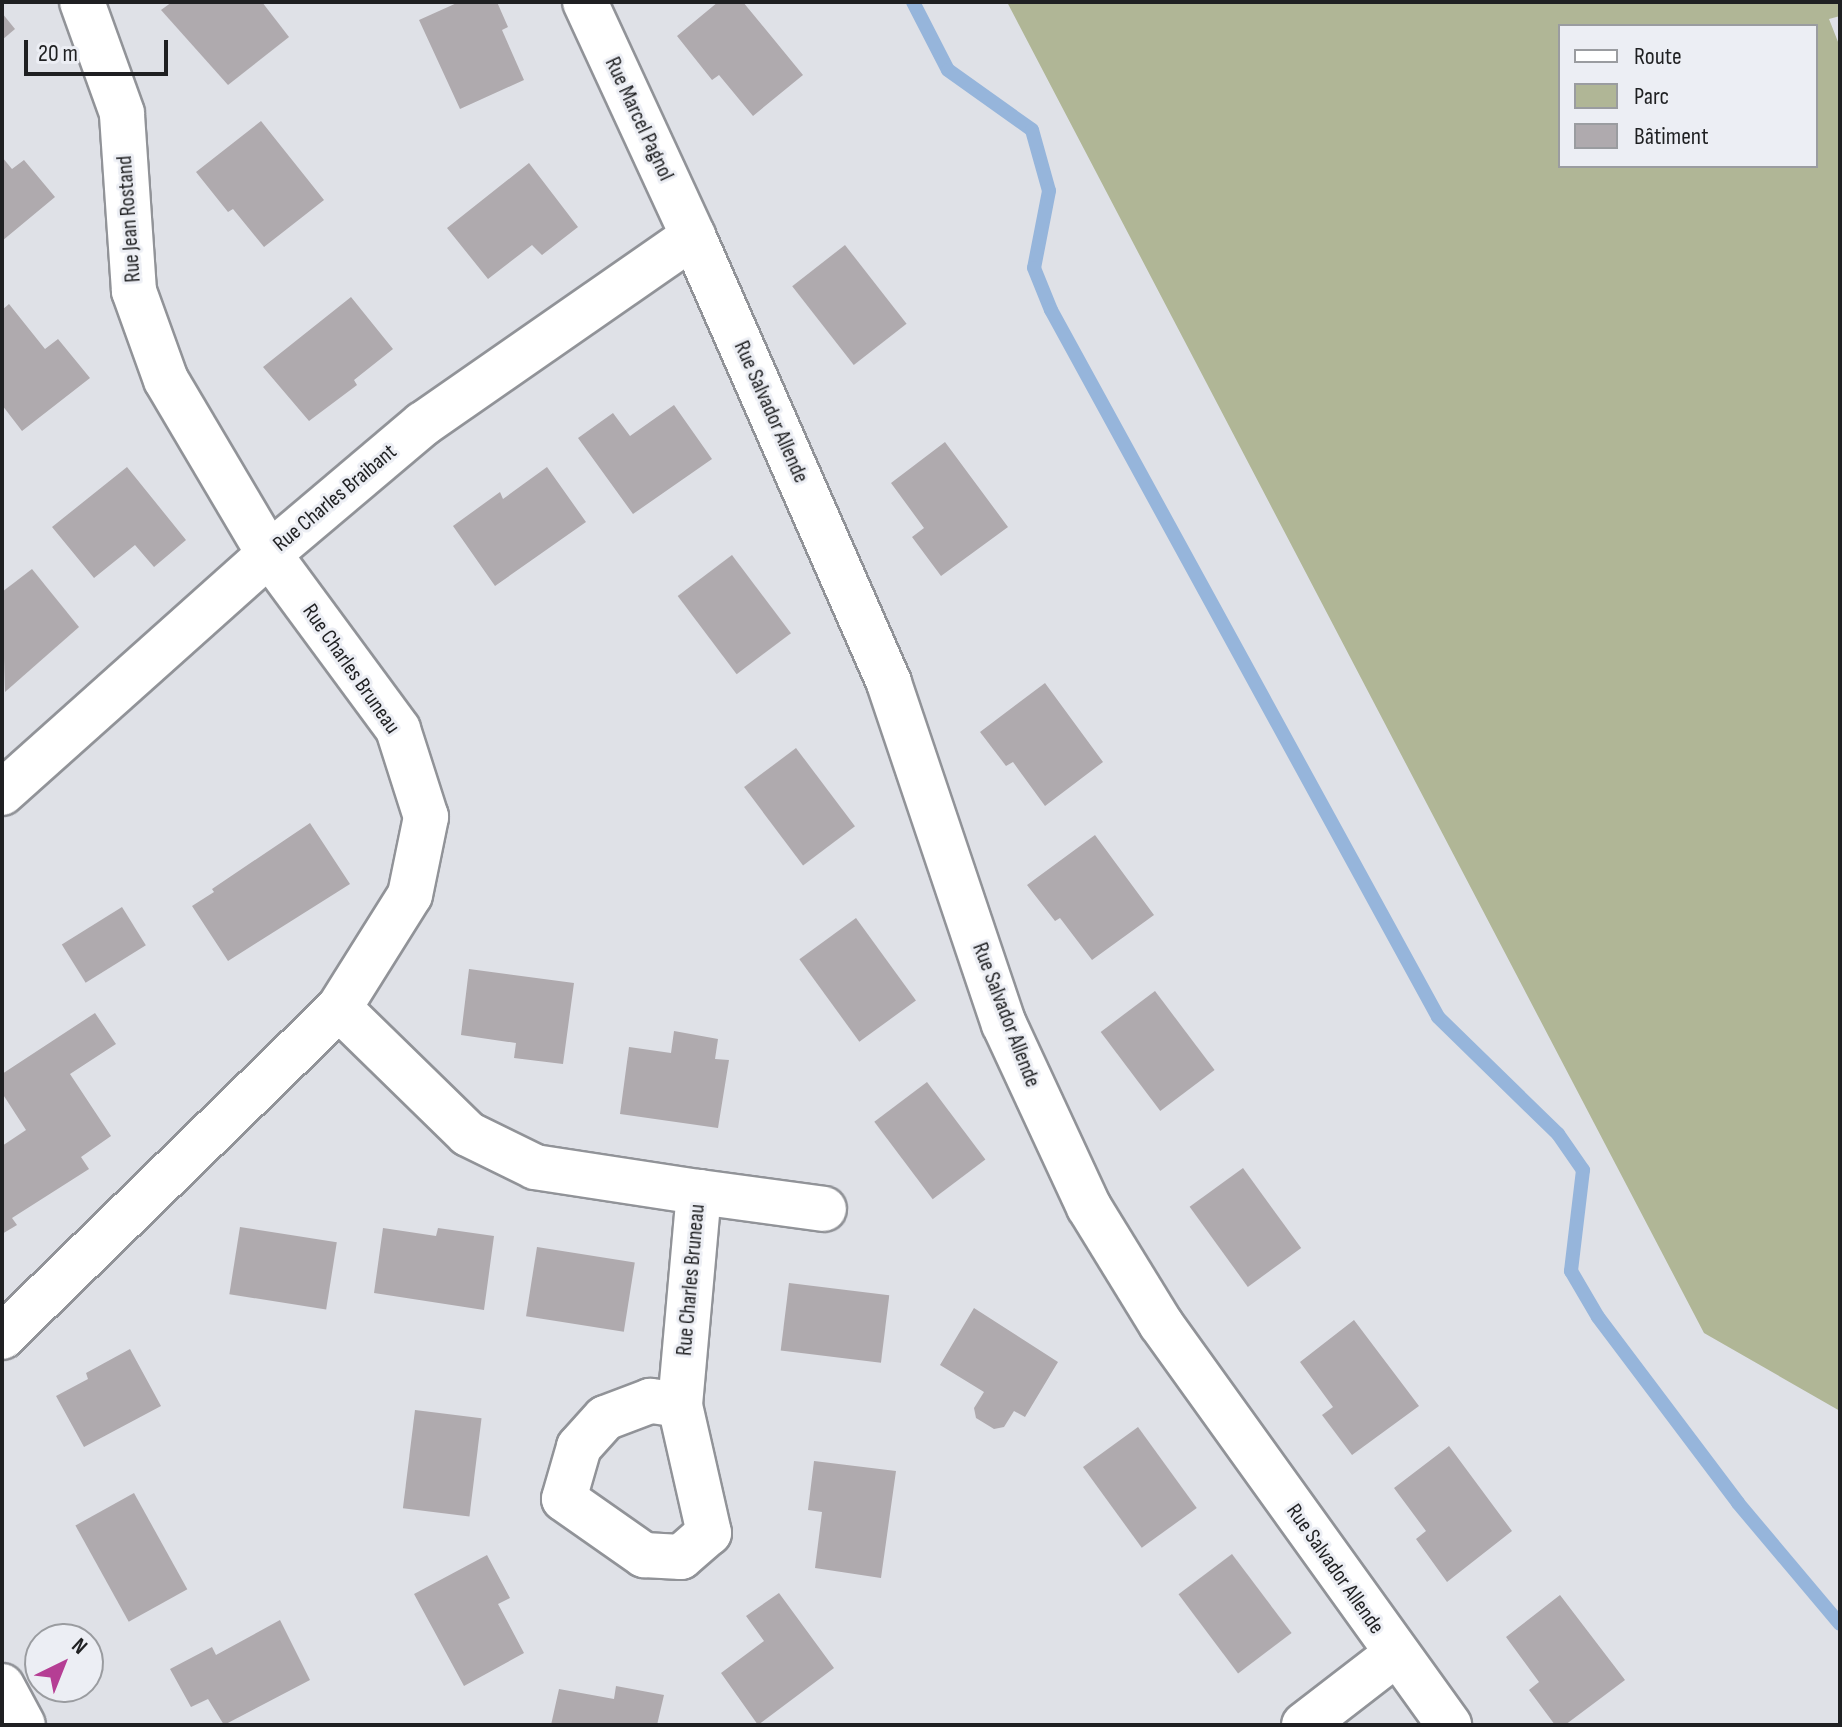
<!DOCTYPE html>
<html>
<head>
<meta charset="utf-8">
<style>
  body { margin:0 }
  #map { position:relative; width:1842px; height:1727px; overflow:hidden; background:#dfe1e7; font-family:"Sofia Sans Condensed",sans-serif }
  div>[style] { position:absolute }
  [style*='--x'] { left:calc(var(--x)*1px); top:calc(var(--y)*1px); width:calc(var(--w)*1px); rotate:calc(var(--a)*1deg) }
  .green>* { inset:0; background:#b0b696 }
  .stream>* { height:14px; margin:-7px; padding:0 7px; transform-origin:7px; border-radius:7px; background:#96b5db }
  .building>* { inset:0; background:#afaaae; transform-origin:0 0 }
  .roads { filter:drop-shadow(2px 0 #919398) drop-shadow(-2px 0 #919398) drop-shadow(0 2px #919398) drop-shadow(0 -2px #919398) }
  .minor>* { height:44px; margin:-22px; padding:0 22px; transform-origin:22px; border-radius:22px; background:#fff }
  span { translate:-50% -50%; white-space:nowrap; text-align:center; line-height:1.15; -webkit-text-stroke:6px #eceef4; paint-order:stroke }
  .street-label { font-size:22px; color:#1f2022 }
  .frame { position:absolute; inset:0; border:4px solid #1f2022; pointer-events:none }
  .legend { position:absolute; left:1558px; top:24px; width:260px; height:144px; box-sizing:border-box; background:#eceef4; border:2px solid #9a9ca0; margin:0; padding:10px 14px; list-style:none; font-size:24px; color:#1f2022 }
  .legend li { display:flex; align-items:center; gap:16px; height:40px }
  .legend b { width:40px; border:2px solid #9a9ca0 }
  .north { position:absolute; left:24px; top:1623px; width:80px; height:80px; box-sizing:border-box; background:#eceef4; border:2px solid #9a9ca0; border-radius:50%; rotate:43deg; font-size:22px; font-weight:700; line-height:32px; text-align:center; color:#1f2022 }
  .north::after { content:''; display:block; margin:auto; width:28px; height:36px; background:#b53e94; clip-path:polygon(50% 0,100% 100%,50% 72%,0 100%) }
  .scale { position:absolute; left:24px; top:40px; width:144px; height:36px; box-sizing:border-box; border:4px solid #1f2022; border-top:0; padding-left:10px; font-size:24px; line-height:28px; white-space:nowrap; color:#1f2022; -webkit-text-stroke:6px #eceef4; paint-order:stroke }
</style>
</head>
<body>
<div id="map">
  <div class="green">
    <i style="clip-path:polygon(evenodd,1007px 2px,1840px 2px,1840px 16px,1829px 19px,1840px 47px,1840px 1411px,1704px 1333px,1007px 2px,1560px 26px,1816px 26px,1816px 166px,1560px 166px,1560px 26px)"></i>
  </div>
  <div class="stream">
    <i style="--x:913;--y:2;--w:76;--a:62.8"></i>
    <i style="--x:948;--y:70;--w:103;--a:35.5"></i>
    <i style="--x:1032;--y:130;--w:63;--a:74.4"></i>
    <i style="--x:1049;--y:191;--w:78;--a:101"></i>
    <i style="--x:1034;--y:268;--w:45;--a:68"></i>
    <i style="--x:1051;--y:310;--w:806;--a:61.3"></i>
    <i style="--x:1438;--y:1017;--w:168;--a:44.3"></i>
    <i style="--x:1558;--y:1134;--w:44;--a:55.2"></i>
    <i style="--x:1583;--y:1170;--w:102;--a:96.8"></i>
    <i style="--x:1571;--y:1271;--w:53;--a:59.6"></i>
    <i style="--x:1598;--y:1317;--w:233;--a:53"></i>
    <i style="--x:1738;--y:1503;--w:158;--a:49.9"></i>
  </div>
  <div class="building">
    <i style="clip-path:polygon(172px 2px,262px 2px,289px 37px,228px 85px,161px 10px)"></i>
    <i style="clip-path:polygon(459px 2px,497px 2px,508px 27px,502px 30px,524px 80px,460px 109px,419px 20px)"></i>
    <i style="clip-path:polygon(718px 2px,743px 2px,803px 75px,753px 116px,719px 75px,712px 80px,677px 36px)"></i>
    <i style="clip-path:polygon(2px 13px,15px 29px,2px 40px)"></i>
    <i style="clip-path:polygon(261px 121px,324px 200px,264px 247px,233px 209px,228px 212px,196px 172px)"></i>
    <i style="clip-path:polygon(2px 157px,12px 169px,24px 160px,55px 197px,2px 241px)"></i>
    <i style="clip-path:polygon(529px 163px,578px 227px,542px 255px,532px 245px,488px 279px,447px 228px)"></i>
    <i style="left:845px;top:245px;width:100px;height:67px;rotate:52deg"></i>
    <i style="clip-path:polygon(351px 297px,393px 349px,354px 380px,357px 385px,309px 421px,263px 367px)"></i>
    <i style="clip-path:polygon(9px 304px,45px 349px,58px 339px,90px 378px,22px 431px,2px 405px,2px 310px)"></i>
    <i style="clip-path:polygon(674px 405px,712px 459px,633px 514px,578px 438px,613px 413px,630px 436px)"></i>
    <i style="clip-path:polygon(945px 442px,1008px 527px,941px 576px,912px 537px,924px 528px,891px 483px)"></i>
    <i style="clip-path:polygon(127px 467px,186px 540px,154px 567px,135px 545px,94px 578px,52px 527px)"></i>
    <i style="clip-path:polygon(547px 467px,586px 522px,495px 586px,453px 526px,500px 492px,503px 499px)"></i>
    <i style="left:732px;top:555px;width:98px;height:68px;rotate:53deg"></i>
    <i style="clip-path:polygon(32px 569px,79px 627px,5px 692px,2px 592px)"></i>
    <i style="clip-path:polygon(1045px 683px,1103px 762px,1045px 806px,1013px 762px,1006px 766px,980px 732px)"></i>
    <i style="left:796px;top:748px;width:98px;height:65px;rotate:53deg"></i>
    <i style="clip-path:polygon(310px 823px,350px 884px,228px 961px,192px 906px,214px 892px,212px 889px)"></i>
    <i style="clip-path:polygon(1095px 835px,1154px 915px,1092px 960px,1060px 918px,1055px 921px,1027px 885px)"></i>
    <i style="left:122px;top:907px;width:45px;height:71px;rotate:58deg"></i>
    <i style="left:856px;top:918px;width:102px;height:70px;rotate:54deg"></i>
    <i style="clip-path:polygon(469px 969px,574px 983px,563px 1064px,514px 1058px,516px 1043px,461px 1035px)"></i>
    <i style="left:1155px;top:991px;width:99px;height:68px;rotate:53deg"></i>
    <i style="clip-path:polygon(95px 1013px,116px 1044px,70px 1074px,111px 1136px,81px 1157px,89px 1169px,12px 1218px,17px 1225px,2px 1234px,2px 1146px,26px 1130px,2px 1093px,2px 1074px)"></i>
    <i style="clip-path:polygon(674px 1031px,718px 1039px,715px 1059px,729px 1060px,718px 1128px,620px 1114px,629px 1047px,671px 1053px)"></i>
    <i style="left:927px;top:1082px;width:97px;height:66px;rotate:53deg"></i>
    <i style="left:1243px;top:1168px;width:99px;height:66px;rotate:54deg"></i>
    <i style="left:240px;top:1227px;width:98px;height:68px;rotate:9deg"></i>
    <i style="clip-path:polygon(383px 1228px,436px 1236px,438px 1228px,494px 1236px,484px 1310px,374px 1293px)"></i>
    <i style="left:537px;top:1247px;width:99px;height:70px;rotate:9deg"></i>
    <i style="left:789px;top:1283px;width:101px;height:68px;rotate:7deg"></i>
    <i style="clip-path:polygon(974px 1308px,1058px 1362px,1025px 1417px,1014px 1411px,1004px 1427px,994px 1429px,976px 1418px,974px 1408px,984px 1392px,940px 1365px)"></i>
    <i style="clip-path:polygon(1354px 1320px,1419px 1406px,1352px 1455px,1322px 1415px,1333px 1407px,1300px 1362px)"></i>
    <i style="clip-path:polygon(130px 1349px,161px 1406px,84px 1447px,56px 1396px,88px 1379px,86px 1373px)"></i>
    <i style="left:415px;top:1410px;width:67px;height:99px;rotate:7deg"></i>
    <i style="left:1138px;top:1427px;width:100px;height:68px;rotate:54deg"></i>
    <i style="clip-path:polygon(1449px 1446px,1512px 1531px,1447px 1582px,1416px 1539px,1426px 1531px,1394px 1488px)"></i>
    <i style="clip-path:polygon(814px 1461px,896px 1471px,881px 1578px,815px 1568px,822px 1512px,808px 1510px)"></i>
    <i style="left:134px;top:1493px;width:110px;height:67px;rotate:61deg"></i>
    <i style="left:1232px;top:1554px;width:99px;height:67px;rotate:53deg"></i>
    <i style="clip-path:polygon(487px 1555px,510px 1598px,498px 1604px,524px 1653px,464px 1686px,414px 1594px)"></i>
    <i style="clip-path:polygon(779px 1593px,834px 1668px,758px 1725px,721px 1673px,764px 1641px,746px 1616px)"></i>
    <i style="clip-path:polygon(1560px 1595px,1625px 1680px,1565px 1725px,1555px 1725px,1529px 1690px,1539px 1682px,1506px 1637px)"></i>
    <i style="clip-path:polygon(280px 1620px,310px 1680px,224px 1725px,208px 1699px,191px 1707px,170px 1669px,212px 1647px,216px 1655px)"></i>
    <i style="clip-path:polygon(616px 1686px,664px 1695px,657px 1725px,551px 1725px,559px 1689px,614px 1699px)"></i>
  </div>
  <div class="roads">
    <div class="minor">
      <i style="--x:585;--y:2;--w:258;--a:65.2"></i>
      <i style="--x:693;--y:236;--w:488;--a:66.3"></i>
      <i style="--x:889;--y:683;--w:360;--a:71.4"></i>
      <i style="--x:1004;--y:1024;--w:202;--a:65.1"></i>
      <i style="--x:1089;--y:1207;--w:137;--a:58.4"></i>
      <i style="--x:1161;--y:1324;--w:494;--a:54.3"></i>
      <i style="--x:2;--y:793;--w:358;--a:-41.8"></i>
      <i style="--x:269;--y:554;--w:202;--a:-40.2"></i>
      <i style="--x:423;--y:424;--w:329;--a:-34.8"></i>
      <i style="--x:339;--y:1008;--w:180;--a:44.3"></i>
      <i style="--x:468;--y:1134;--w:75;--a:26.2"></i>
      <i style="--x:535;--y:1167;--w:166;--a:8.7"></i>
      <i style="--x:699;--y:1192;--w:214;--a:95.1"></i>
      <i style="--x:680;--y:1405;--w:30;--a:-172"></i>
      <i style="--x:650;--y:1401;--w:48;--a:159.3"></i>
      <i style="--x:605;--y:1418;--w:39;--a:132"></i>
      <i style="--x:579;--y:1447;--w:54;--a:106.1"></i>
      <i style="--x:564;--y:1499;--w:98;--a:35"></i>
      <i style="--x:644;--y:1555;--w:37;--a:3"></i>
      <i style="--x:681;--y:1557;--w:37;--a:-41"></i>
      <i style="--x:709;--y:1533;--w:131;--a:-102.8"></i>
      <i style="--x:699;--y:1192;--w:126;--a:7.7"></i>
      <i style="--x:2;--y:1337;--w:471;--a:-44.3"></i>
      <i style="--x:339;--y:1008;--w:133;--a:-57.9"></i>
      <i style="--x:410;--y:895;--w:80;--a:-78.4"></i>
      <i style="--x:426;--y:817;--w:92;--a:-107.7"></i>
      <i style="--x:398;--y:729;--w:217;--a:-126.4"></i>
      <i style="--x:269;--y:554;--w:202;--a:-120.6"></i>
      <i style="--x:166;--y:380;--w:95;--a:-109.8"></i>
      <i style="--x:134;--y:291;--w:178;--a:-93.9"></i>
      <i style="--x:122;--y:113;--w:118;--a:-109.8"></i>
      <i style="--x:2;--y:1686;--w:44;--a:61.7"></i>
      <i style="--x:1304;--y:1725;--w:116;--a:-37.7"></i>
    </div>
  </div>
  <div class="street-label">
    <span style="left:639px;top:119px;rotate:65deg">Rue Marcel Pagnol</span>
    <span style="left:129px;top:219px;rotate:-94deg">Rue Jean Rostand</span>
    <span style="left:771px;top:412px;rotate:66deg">Rue Salvador Allende</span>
    <span style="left:335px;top:498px;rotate:-40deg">Rue Charles Braibant</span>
    <span style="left:351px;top:669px;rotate:55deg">Rue Charles Bruneau</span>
    <span style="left:1006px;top:1015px;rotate:69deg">Rue Salvador Allende</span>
    <span style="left:691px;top:1280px;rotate:-85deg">Rue Charles Bruneau</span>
    <span style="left:1335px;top:1569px;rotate:55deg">Rue Salvador Allende</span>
  </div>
  <div class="frame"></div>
  <ul class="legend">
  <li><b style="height:10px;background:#fff"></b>Route</li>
  <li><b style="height:22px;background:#b0b696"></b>Parc</li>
  <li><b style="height:22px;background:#afaaae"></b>Bâtiment</li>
  </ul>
  <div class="north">N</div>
  <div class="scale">20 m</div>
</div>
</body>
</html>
